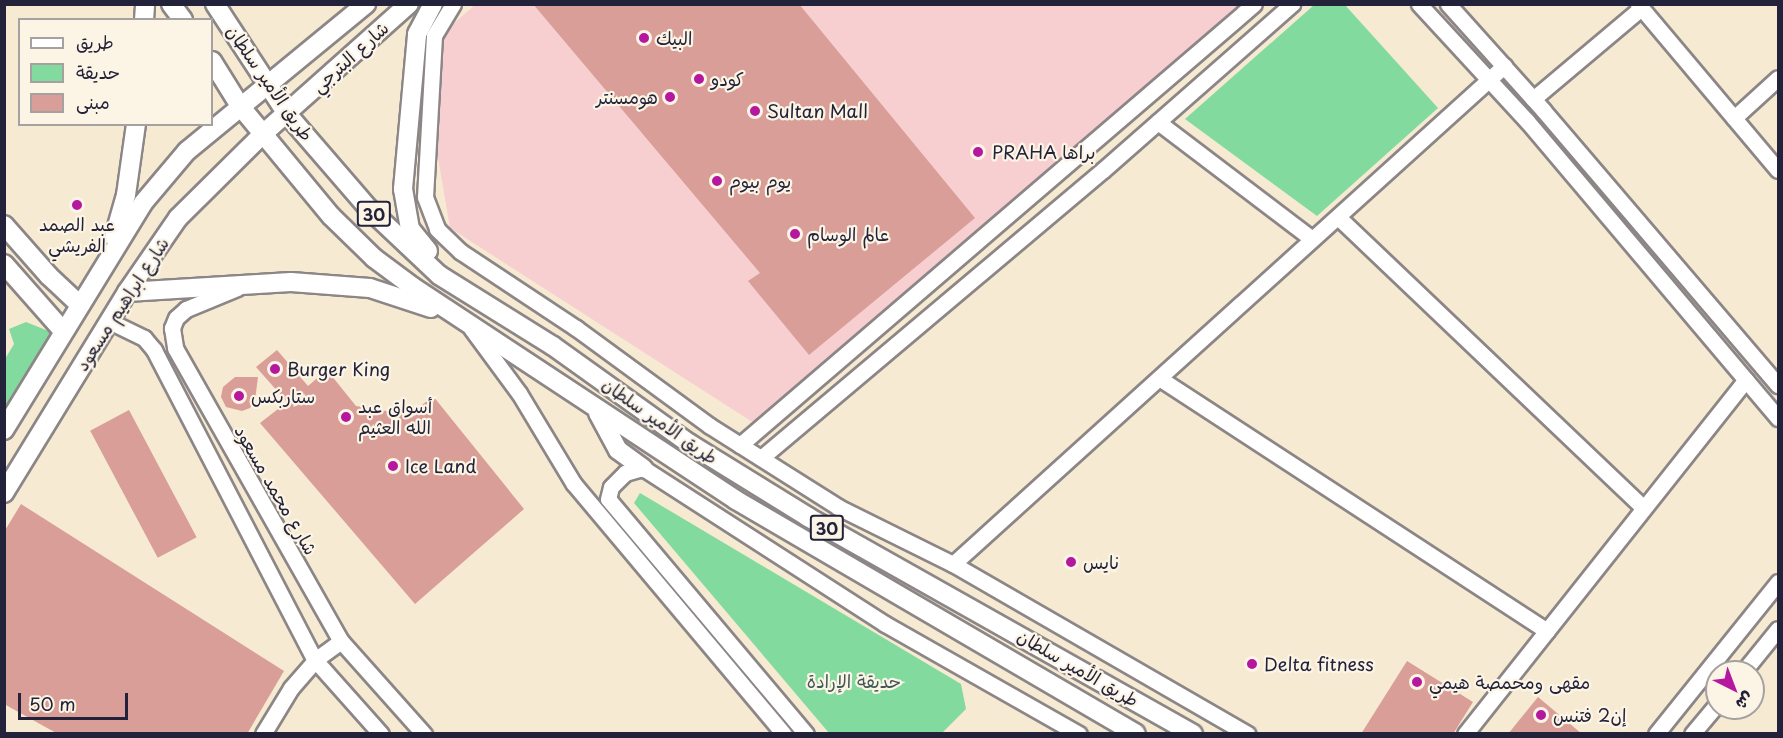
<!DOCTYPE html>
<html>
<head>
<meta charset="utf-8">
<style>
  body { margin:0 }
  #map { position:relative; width:1783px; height:738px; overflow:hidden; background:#f7ead2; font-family:"Playpen Sans","Playpen Sans Arabic",sans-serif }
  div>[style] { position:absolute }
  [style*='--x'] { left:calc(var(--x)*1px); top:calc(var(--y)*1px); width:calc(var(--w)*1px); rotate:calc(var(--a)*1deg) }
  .built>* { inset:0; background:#f7cfd1 }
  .green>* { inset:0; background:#82da9f }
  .building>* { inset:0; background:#d99e97; transform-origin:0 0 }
  .roads { filter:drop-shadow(2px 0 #8c8686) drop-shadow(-2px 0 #8c8686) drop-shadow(0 2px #8c8686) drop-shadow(0 -2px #8c8686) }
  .minor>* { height:15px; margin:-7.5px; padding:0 7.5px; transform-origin:7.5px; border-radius:7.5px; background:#fff }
  .major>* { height:18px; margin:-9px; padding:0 9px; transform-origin:9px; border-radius:9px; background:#fff }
  .dots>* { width:16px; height:16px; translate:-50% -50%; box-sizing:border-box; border:3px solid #fcf5e5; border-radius:50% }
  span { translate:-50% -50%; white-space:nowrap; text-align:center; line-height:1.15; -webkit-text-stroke:4.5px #fcf5e5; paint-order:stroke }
  .shield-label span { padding:2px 4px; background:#fcf5e5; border:2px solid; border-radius:4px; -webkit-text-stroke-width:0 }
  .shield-label { font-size:16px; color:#22223b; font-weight:700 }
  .poi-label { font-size:18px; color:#22223b }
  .left { translate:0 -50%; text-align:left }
  .right { translate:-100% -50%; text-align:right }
  .street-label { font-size:18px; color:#22223b }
  .park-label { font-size:18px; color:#3f5959 }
  .frame { position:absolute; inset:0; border:6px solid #22223b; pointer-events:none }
  .legend { position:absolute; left:18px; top:18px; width:195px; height:108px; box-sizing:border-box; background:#fcf5e5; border:2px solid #a5a1a1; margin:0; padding:8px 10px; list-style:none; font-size:18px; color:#22223b }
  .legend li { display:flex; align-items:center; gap:12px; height:30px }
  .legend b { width:30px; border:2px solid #a5a1a1 }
  .north { position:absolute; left:1705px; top:660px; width:60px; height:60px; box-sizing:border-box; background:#fcf5e5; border:2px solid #a5a1a1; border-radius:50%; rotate:138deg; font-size:16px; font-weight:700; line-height:24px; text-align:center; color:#22223b }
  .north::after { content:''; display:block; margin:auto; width:21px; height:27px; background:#b5179e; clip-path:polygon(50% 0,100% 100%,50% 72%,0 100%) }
  .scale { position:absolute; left:18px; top:693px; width:110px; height:27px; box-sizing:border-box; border:3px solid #22223b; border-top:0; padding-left:8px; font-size:18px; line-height:21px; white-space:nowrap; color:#22223b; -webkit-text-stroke:4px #fcf5e5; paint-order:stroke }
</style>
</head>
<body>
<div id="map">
  <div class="built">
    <i style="clip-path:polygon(476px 4px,1240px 5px,754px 423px,450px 228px,435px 140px,443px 33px)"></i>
  </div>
  <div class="green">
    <i style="clip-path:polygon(1314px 5px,1345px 5px,1438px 108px,1317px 216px,1185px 119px)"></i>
    <i style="clip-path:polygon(26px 322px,51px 332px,5px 410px,5px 359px,14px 344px,9px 329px)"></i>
    <i style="clip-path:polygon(640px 493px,961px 684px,966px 709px,942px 733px,829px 733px,634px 503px)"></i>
  </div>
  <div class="building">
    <i style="clip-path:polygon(533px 4px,799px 4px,975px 218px,809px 355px,748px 281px,760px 273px)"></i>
    <i style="clip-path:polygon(277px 350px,308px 386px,327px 370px,356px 406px,410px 415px,433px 396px,524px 509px,415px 604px,260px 423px,287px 402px,256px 367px)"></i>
    <i style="clip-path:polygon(235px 377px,258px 377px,255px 400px,250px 408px,242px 411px,226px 407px,221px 397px,223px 387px)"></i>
    <i style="left:129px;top:410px;width:144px;height:44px;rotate:62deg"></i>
    <i style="clip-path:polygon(21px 504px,284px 671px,247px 734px,58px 734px,4px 704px,4px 532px)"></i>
    <i style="clip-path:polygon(1407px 661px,1473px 702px,1453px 734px,1361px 734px)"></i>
    <i style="clip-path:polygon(1538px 697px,1582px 734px,1508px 734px)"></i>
  </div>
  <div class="roads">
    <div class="minor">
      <i style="--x:453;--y:4;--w:37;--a:121"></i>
      <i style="--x:434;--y:36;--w:161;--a:93.2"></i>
      <i style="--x:425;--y:197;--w:34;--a:69"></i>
      <i style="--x:437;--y:229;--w:33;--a:44"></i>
      <i style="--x:461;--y:252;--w:138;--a:33.5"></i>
      <i style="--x:576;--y:328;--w:166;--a:36.2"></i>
      <i style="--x:710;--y:426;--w:151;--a:32.3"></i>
      <i style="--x:838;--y:507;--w:128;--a:26.4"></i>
      <i style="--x:953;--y:564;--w:340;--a:30"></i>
      <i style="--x:1419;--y:4;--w:159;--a:47.3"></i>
      <i style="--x:1527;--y:121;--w:389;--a:49.8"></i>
      <i style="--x:1448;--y:4;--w:142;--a:48.1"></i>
      <i style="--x:1543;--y:110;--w:362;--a:49.5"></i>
      <i style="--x:1638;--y:4;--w:217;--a:49.9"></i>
      <i style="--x:1533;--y:99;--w:141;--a:-40.1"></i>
      <i style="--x:1734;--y:118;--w:59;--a:-42.3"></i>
      <i style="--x:1158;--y:122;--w:193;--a:37.2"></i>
      <i style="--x:1338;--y:217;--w:422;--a:43.6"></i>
      <i style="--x:237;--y:288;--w:55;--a:157.6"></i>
      <i style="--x:186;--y:309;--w:13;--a:138"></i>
      <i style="--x:176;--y:318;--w:11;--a:112"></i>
      <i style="--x:172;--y:328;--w:20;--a:81"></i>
      <i style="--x:175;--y:348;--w:337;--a:60.5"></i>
      <i style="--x:341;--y:641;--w:125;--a:48.3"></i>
      <i style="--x:109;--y:321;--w:39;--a:26"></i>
      <i style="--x:144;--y:338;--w:16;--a:50"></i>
      <i style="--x:154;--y:350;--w:349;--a:62.6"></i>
      <i style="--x:315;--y:660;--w:99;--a:48.3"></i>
      <i style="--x:471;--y:328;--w:81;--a:53.6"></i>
      <i style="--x:519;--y:393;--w:106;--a:58.9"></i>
      <i style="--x:574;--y:484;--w:326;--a:50"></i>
      <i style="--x:1159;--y:378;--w:463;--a:33.1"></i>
      <i style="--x:740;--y:445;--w:677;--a:-40.63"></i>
      <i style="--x:761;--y:458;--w:447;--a:-40.1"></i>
      <i style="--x:1103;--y:170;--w:252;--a:-41.3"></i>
      <i style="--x:953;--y:564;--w:743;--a:-42.11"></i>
      <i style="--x:1743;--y:672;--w:55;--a:-50.9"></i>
      <i style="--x:263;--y:734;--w:54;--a:-58.7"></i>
      <i style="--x:291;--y:688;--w:37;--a:-49"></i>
      <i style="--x:315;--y:660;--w:32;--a:-36"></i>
      <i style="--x:806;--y:734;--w:307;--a:-130.1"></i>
      <i style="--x:608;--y:499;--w:12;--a:-76"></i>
      <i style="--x:611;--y:487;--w:20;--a:-45"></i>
      <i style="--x:625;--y:473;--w:19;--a:-16"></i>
      <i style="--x:643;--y:468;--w:288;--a:32.8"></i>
      <i style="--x:885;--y:624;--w:223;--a:29.6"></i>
      <i style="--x:1465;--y:734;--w:452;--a:-51.6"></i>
      <i style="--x:1656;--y:734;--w:195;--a:-51.2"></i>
      <i style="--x:1692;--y:734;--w:39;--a:-50"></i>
    </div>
    <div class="major">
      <i style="--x:171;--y:4;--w:20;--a:53"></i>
      <i style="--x:215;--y:4;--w:131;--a:56.8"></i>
      <i style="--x:287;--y:114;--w:124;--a:49.2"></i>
      <i style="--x:368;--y:208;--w:98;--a:43.3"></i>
      <i style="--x:439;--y:275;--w:134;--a:31.9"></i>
      <i style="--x:553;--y:346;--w:168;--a:35.6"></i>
      <i style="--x:690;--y:444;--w:139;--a:31.7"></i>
      <i style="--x:808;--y:517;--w:442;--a:29.4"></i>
      <i style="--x:144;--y:20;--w:16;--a:-86"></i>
      <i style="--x:212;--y:61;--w:53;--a:58.1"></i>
      <i style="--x:240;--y:106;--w:143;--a:50.4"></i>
      <i style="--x:331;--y:216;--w:60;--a:44.3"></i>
      <i style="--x:374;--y:258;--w:49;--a:36.6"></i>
      <i style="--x:413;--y:287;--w:387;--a:33.4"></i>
      <i style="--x:736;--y:500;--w:463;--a:30.3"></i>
      <i style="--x:4;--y:225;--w:68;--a:48.6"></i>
      <i style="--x:49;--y:276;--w:42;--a:43.1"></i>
      <i style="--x:114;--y:237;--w:44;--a:-74.1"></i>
      <i style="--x:126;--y:195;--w:72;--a:-82"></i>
      <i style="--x:428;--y:251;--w:28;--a:-129"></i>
      <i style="--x:410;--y:229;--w:41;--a:-99.9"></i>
      <i style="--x:403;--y:189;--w:156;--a:-84.8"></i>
      <i style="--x:417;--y:34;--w:34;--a:-62"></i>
      <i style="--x:4;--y:264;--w:89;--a:48.6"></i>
      <i style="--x:127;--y:292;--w:164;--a:-3.5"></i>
      <i style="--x:291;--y:282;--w:79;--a:4.3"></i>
      <i style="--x:370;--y:288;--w:64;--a:18.2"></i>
      <i style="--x:598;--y:413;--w:42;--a:61.6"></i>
      <i style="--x:618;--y:450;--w:31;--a:36"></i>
      <i style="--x:4;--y:430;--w:266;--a:-58.5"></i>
      <i style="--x:143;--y:203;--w:68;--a:-49.8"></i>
      <i style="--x:187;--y:151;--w:232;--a:-39.4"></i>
      <i style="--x:4;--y:493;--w:236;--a:-58.5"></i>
      <i style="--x:127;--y:292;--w:90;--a:-55.4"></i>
      <i style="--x:178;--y:218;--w:121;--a:-44.7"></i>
      <i style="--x:264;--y:133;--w:194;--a:-41.7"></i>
    </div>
  </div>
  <div class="dots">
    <i style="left:644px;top:38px;background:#b5179e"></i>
    <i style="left:699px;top:79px;background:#b5179e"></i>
    <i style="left:670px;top:97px;background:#b5179e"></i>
    <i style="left:755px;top:111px;background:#b5179e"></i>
    <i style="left:978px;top:152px;background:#b5179e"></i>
    <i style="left:717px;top:181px;background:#b5179e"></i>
    <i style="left:77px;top:205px;background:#b5179e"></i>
    <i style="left:795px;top:234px;background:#b5179e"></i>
    <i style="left:275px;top:369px;background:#b5179e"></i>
    <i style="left:239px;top:396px;background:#b5179e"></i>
    <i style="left:346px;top:417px;background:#b5179e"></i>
    <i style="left:393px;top:466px;background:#b5179e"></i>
    <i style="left:1071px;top:562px;background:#b5179e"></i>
    <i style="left:1252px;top:664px;background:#b5179e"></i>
    <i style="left:1417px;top:682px;background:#b5179e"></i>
    <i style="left:1541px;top:715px;background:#b5179e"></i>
  </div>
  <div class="shield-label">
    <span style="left:374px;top:214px">30</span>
    <span style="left:827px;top:528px">30</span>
  </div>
  <div class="poi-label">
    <span class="left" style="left:656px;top:38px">البيك</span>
    <span class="left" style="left:711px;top:79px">كودو</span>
    <span class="right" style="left:658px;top:97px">هومسنتر</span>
    <span class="left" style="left:767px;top:111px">Sultan Mall</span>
    <span class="left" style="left:992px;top:152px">PRAHA براها</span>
    <span class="left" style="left:729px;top:181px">يوم بيوم</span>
    <span style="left:77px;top:235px">عبد الصمد<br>الفريشي</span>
    <span class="left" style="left:807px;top:234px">عالم الوسام</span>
    <span class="left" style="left:287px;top:369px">Burger King</span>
    <span class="left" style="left:251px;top:396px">ستاربكس</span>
    <span class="left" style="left:358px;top:417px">أسواق عبد<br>الله العثيم</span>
    <span class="left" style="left:405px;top:466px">Ice Land</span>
    <span class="left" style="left:1083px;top:562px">نايس</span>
    <span class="left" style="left:1264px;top:664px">Delta fitness</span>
    <span class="left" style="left:1429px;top:682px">مقهى ومحمصة هيمي</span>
    <span class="left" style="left:1553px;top:715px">إن2 فتنس</span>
  </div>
  <div class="street-label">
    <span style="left:350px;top:57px;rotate:-42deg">شارع البترجي</span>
    <span style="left:270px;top:83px;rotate:55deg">طريق الأمير سلطان</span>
    <span style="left:122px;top:304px;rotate:-57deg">شارع ابراهيم مسعود</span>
    <span style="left:660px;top:421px;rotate:35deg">طريق الأمير سلطان</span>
    <span style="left:276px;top:490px;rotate:60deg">شارع محمد مسعود</span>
    <span style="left:1078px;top:668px;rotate:30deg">طريق الأمير سلطان</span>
  </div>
  <div class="park-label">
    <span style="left:854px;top:681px">حديقة الإرادة</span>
  </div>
  <div class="frame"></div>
  <ul class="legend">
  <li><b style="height:8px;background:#fff"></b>طريق</li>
  <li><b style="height:16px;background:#82da9f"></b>حديقة</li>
  <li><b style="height:16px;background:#d99e97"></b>مبنى</li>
  </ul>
  <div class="north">ش</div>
  <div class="scale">50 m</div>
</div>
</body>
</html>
